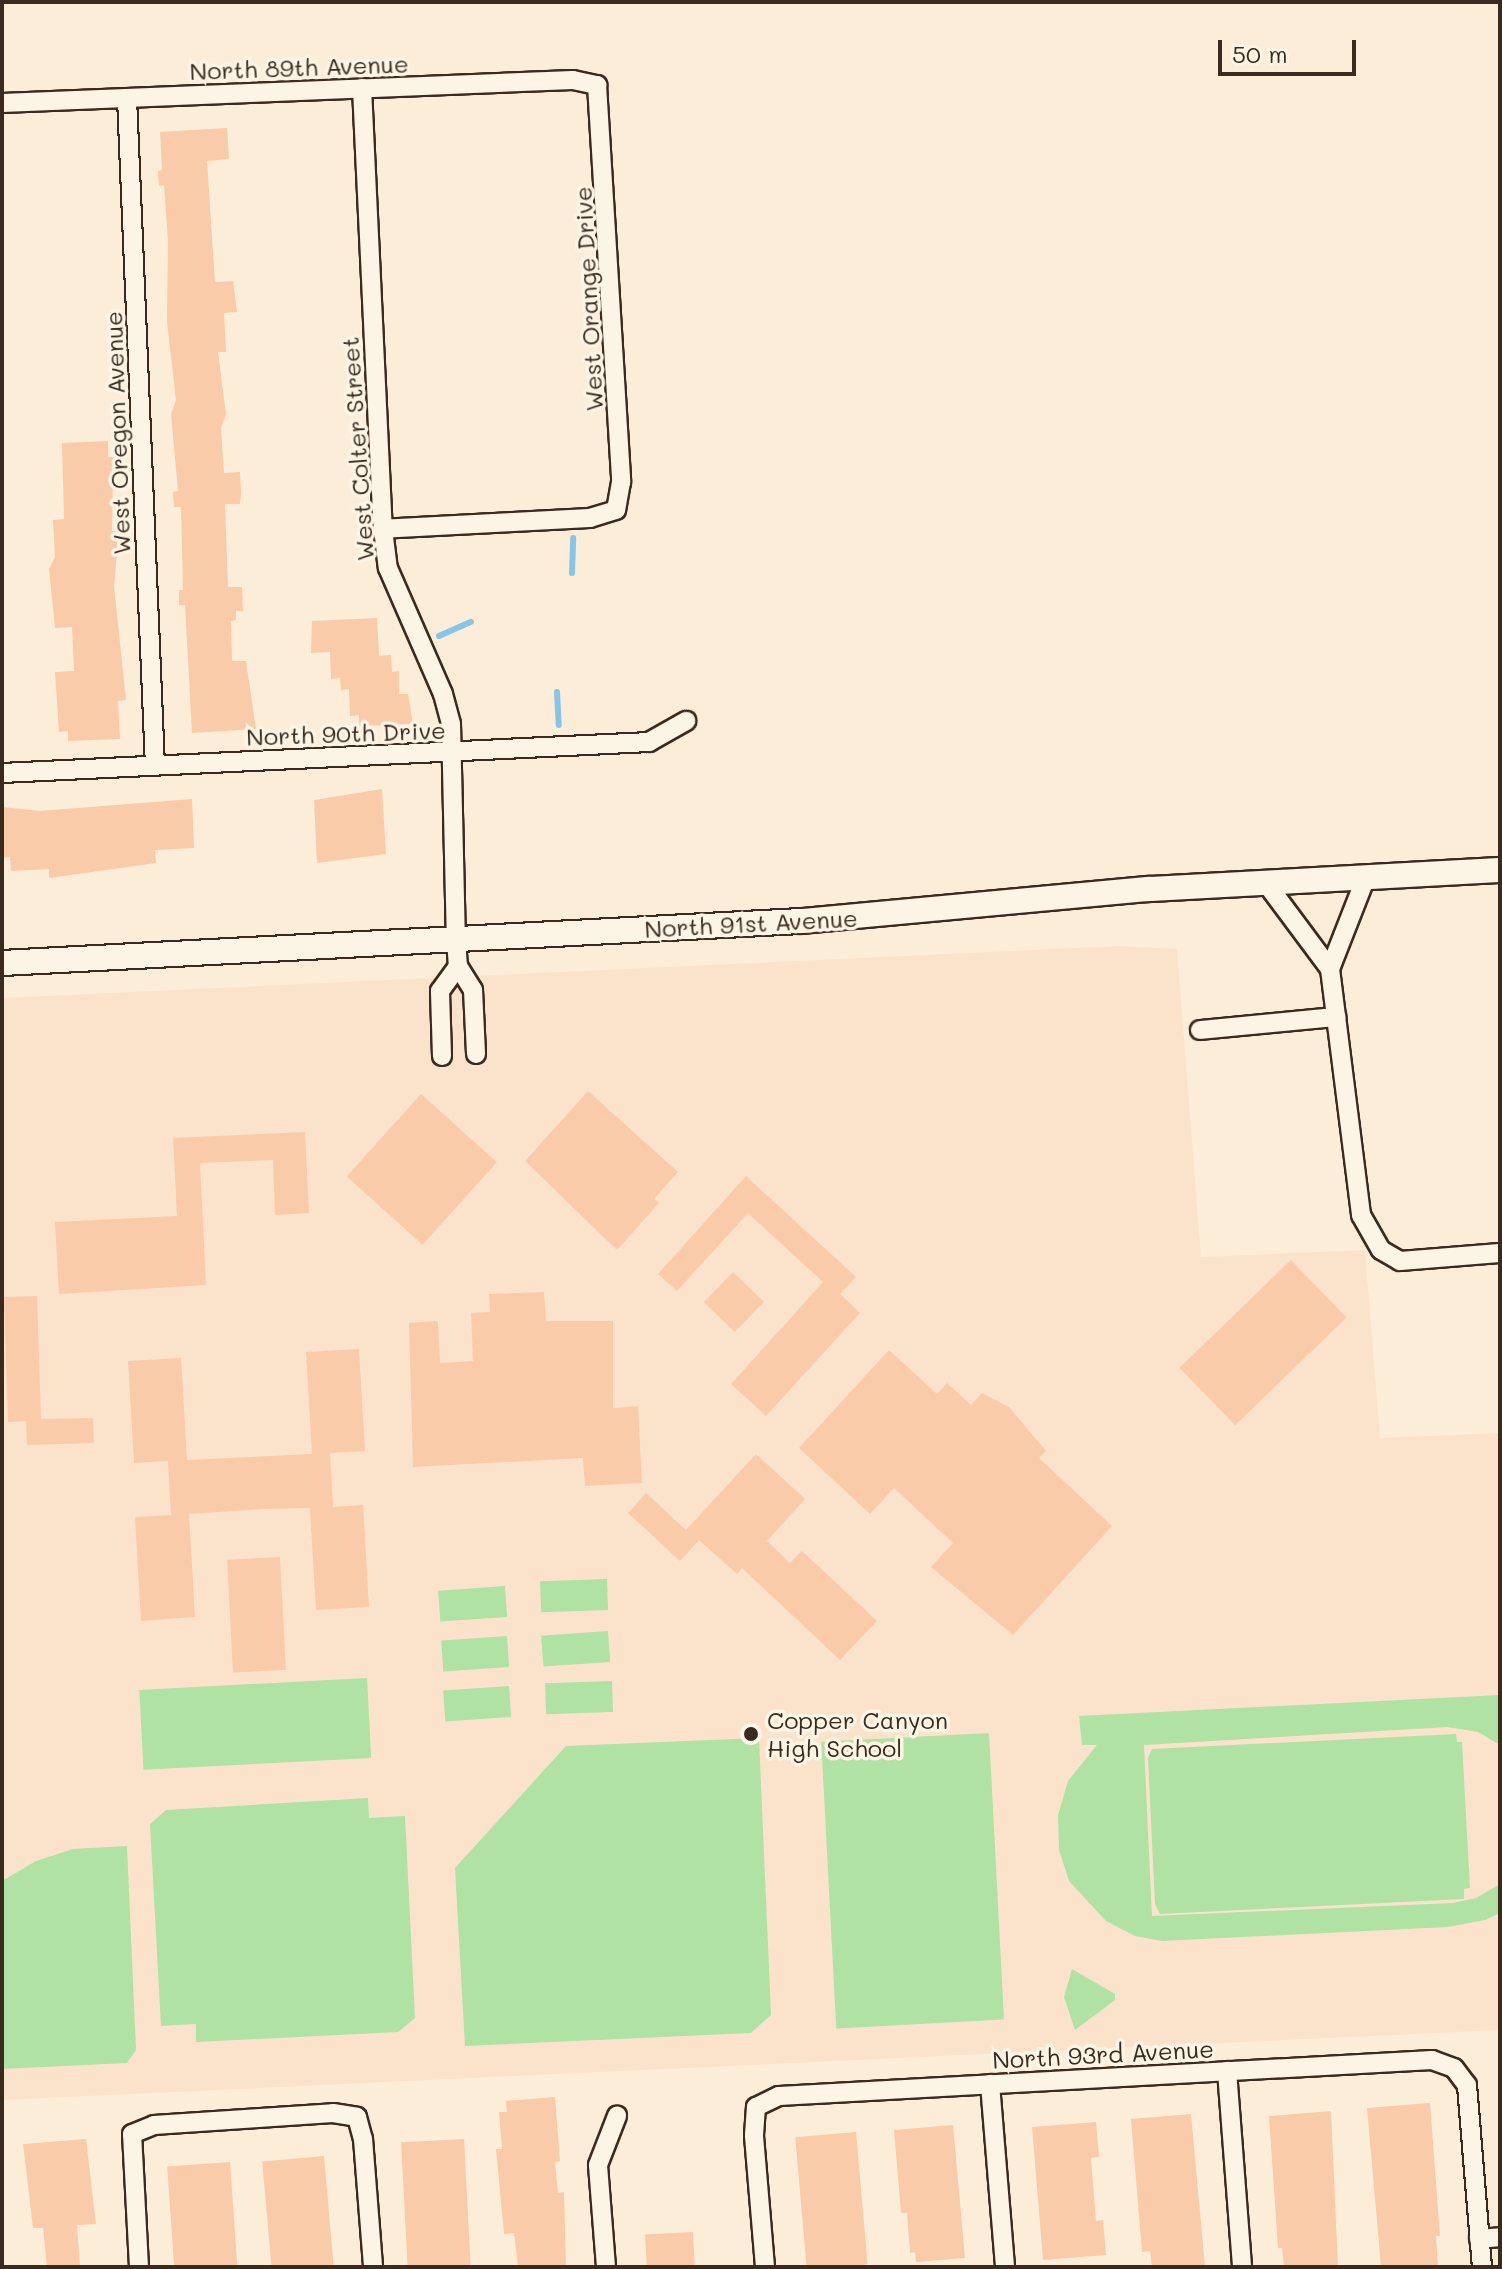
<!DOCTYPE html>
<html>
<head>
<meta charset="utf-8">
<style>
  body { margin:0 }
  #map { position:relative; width:1502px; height:2269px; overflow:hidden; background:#fcedd9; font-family:Mali,sans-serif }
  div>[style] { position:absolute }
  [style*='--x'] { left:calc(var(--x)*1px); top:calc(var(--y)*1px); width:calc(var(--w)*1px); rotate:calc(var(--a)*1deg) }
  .built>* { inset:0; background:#fbe3cb }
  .green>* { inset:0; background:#b0e2a3; transform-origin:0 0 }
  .stream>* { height:6px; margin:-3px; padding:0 3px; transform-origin:3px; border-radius:3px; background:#87c4e7 }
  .building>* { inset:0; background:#facba9; transform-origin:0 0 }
  .roads { filter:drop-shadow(2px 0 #3b2a1e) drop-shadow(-2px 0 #3b2a1e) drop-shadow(0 2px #3b2a1e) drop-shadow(0 -2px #3b2a1e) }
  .minor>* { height:18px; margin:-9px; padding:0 9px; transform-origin:9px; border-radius:9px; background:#fcf5e5 }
  .major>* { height:24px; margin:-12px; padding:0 12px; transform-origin:12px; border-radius:12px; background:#fcf5e5 }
  .dots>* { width:22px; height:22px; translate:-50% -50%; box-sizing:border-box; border:4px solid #fcf5e5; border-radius:50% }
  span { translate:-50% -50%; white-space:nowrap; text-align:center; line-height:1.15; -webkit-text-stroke:7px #fcf5e5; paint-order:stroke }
  .street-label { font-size:24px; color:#3b2a1e }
  .poi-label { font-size:24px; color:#3b2a1e }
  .left { translate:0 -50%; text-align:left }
  .frame { position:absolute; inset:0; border:4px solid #3b2a1e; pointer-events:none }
  .scale { position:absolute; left:1218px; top:40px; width:138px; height:36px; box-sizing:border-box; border:4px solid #3b2a1e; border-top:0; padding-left:10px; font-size:24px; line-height:28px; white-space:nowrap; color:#3b2a1e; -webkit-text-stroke:6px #fcf5e5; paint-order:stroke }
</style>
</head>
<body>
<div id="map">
  <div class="built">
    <i style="clip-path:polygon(1118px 946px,1177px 949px,1201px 1257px,1365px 1250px,1380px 1438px,1500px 1433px,1500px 2030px,2px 2100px,2px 998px)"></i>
  </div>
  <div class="green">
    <i style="left:607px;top:1579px;width:31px;height:67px;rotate:88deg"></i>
    <i style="left:505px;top:1586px;width:31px;height:67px;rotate:86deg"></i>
    <i style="left:608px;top:1631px;width:31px;height:67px;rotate:86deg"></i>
    <i style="left:507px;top:1636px;width:31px;height:66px;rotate:86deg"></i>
    <i style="left:367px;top:1678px;width:80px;height:228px;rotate:87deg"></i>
    <i style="left:612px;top:1681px;width:31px;height:67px;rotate:88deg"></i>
    <i style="left:509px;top:1686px;width:31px;height:66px;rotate:86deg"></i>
    <i style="clip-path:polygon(1500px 1695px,1500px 1745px,1478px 1732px,1448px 1727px,1144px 1745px,1152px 1916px,1453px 1903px,1476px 1898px,1500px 1884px,1500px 1913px,1485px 1920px,1448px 1927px,1162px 1941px,1135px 1936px,1106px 1921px,1069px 1881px,1059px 1850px,1058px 1815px,1068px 1781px,1097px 1745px,1082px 1745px,1079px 1716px)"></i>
    <i style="left:989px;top:1733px;width:287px;height:168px;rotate:87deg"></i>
    <i style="clip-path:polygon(1456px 1734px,1457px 1742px,1462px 1742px,1470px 1888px,1464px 1889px,1464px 1899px,1160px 1914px,1155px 1904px,1148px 1758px,1152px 1749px)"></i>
    <i style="clip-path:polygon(759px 1738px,771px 2015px,751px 2033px,465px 2046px,455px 1868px,566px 1746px)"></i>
    <i style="clip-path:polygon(368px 1798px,369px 1818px,405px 1816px,415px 2018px,398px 2032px,196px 2042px,196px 2024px,161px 2026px,150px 1824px,166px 1810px)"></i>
    <i style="clip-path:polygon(127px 1846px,136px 2050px,127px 2063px,2px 2069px,2px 1881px,36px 1861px,73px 1849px)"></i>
    <i style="clip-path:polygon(1072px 1969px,1115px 1994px,1115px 2000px,1075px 2030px,1064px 1997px)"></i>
  </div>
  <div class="stream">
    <i style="--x:572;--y:573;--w:35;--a:-88"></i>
    <i style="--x:439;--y:636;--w:35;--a:-24"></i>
    <i style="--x:557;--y:692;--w:33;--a:87"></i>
  </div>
  <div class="building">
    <i style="clip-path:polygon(227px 128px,229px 159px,207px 161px,215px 282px,233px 281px,237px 312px,224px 313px,226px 352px,218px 352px,226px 414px,221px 428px,224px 473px,240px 472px,241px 493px,240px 504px,225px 504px,228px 587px,242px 587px,243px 611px,236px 611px,236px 620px,231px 621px,232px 661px,246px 661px,256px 729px,192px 733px,185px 605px,179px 605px,179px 590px,183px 590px,181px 507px,174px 507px,173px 492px,178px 491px,171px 414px,176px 400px,167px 322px,168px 241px,164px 185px,159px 186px,158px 171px,162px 170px,160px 132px)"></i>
    <i style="clip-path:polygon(108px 441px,108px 457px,113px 457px,112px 531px,119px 531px,114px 586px,126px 700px,118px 701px,120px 739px,68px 741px,68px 731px,59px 732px,55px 672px,74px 671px,72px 627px,55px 628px,49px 569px,55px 557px,53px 520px,64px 519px,62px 443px)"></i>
    <i style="clip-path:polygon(377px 618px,379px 656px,391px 655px,392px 672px,399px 671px,399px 694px,408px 694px,413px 724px,359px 726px,359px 715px,350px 716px,349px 689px,341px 690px,340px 678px,331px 679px,330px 652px,311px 653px,312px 621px)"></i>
    <i style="clip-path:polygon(382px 789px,386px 854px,317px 863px,314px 800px)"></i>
    <i style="clip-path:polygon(192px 799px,194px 848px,155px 850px,156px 863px,49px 878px,49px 869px,11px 871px,10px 857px,2px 858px,2px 807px,40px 811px)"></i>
    <i style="clip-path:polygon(588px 1091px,678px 1172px,654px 1199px,659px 1203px,617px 1250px,525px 1161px)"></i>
    <i style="left:421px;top:1094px;width:102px;height:111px;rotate:42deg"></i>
    <i style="clip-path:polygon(305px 1132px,309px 1213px,275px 1215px,273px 1160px,200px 1163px,206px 1285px,59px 1294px,55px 1222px,177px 1216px,173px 1138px)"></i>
    <i style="clip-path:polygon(746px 1176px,856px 1277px,840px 1294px,860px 1313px,766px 1416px,731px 1384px,823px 1282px,748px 1213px,677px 1291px,658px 1274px)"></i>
    <i style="left:1291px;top:1260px;width:80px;height:155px;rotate:46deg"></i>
    <i style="left:733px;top:1272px;width:43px;height:42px;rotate:44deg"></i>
    <i style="clip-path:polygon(544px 1292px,546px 1321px,613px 1321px,613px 1408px,638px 1406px,642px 1483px,585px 1486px,583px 1458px,413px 1467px,409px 1323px,438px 1321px,440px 1363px,473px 1361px,471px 1313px,490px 1312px,489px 1294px)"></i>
    <i style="clip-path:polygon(37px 1296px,41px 1419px,93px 1418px,94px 1443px,27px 1445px,26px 1421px,8px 1422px,4px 1297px)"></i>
    <i style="clip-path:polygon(359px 1349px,365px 1451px,330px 1453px,333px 1507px,363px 1505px,369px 1607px,316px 1610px,310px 1508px,262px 1509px,189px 1514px,195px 1617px,141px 1621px,135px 1517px,171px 1515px,168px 1461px,134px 1463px,128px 1361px,181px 1358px,187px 1460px,312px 1454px,306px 1352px)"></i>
    <i style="clip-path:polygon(889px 1350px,937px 1394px,947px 1383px,971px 1405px,982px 1393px,1009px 1407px,1046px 1451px,1039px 1458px,1112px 1526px,1013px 1635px,931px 1567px,953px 1543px,894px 1488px,870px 1514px,799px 1448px)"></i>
    <i style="clip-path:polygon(756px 1454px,805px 1499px,767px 1541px,790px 1563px,802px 1551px,877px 1621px,840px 1660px,742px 1568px,737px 1574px,699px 1540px,680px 1561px,628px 1513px,646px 1493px,686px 1530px)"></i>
    <i style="left:280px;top:1557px;width:113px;height:53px;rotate:87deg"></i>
    <i style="clip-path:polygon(555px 2097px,560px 2161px,555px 2162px,558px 2193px,564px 2192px,566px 2267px,518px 2267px,514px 2233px,504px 2234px,496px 2149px,502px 2149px,499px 2112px,507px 2112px,506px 2101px)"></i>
    <i style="clip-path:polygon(1430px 2103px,1440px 2236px,1436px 2236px,1438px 2267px,1381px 2267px,1367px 2108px)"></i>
    <i style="clip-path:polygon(1331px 2111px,1338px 2267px,1284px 2267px,1282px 2248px,1278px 2248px,1269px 2116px)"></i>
    <i style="clip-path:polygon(1191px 2114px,1205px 2267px,1152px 2267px,1150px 2251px,1142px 2252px,1131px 2119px)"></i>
    <i style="clip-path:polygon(1096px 2122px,1099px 2157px,1091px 2158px,1096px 2221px,1103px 2220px,1106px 2255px,1043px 2260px,1032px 2127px)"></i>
    <i style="clip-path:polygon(953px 2125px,965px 2258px,916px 2262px,915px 2252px,910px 2253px,907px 2213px,901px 2213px,894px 2130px)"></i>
    <i style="left:856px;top:2132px;width:133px;height:61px;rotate:85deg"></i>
    <i style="clip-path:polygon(86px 2139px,96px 2224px,77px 2225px,80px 2267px,47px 2267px,43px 2228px,33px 2228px,23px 2144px)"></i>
    <i style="left:464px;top:2139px;width:128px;height:63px;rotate:87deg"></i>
    <i style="left:324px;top:2156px;width:111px;height:62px;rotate:85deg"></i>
    <i style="left:230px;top:2162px;width:105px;height:63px;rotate:86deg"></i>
    <i style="left:693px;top:2232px;width:35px;height:48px;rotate:87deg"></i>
  </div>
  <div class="roads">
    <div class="minor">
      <i style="--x:362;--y:88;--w:441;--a:87.3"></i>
      <i style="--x:383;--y:529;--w:39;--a:83"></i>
      <i style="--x:388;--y:568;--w:137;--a:66.4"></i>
      <i style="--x:443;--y:694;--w:31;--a:75"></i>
      <i style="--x:451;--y:724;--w:215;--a:88.7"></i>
      <i style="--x:456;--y:939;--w:27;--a:86"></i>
      <i style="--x:458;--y:966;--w:28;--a:58"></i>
      <i style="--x:473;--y:990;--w:64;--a:87.3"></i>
      <i style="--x:127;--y:98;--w:668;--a:87.6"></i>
      <i style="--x:2;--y:103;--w:571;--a:-2.31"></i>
      <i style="--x:573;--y:80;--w:25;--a:12"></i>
      <i style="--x:597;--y:85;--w:398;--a:86.5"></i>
      <i style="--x:621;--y:482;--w:28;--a:100"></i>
      <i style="--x:616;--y:510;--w:27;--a:163"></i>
      <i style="--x:590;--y:518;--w:207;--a:177"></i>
      <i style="--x:2;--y:773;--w:648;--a:-2.74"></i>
      <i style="--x:649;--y:742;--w:43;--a:-29.6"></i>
      <i style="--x:1266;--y:883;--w:107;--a:53.3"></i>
      <i style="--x:1330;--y:969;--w:99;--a:-68.6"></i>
      <i style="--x:1330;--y:969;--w:248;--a:82.8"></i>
      <i style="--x:1361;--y:1215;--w:40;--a:60.3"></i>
      <i style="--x:1381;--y:1250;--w:22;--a:30"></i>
      <i style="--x:1400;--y:1261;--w:100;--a:-4.6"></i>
      <i style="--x:1200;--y:1030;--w:137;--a:-5.5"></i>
      <i style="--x:442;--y:1056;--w:65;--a:-91.8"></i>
      <i style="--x:440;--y:991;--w:31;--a:-54"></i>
      <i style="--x:1227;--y:2071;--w:197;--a:85.6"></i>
      <i style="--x:990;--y:2084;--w:184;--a:85.3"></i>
      <i style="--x:1479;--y:2239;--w:21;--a:-5"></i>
      <i style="--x:139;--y:2267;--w:133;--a:-93"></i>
      <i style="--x:132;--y:2134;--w:24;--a:-22"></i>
      <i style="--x:154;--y:2125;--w:179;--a:-3.8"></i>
      <i style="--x:333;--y:2113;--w:24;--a:9"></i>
      <i style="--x:357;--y:2117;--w:23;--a:75"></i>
      <i style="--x:363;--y:2139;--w:128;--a:85.5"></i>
      <i style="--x:606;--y:2267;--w:102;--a:-94.5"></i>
      <i style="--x:598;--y:2165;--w:53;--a:-68.8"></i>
      <i style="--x:765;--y:2267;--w:132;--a:-94.8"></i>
      <i style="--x:754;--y:2135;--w:28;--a:-86"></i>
      <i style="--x:756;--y:2107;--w:25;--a:-26"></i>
      <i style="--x:779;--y:2096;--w:654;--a:-3.16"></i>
      <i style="--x:1432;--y:2060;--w:23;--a:20"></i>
      <i style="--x:1454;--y:2068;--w:21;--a:53"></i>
      <i style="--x:1467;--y:2085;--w:183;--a:85.3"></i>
    </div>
    <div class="major">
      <i style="--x:2;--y:963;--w:801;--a:-3.01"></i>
      <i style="--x:802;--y:921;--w:348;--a:-5.3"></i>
      <i style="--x:1149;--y:889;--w:352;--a:-3.1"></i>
    </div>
  </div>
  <div class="dots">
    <i style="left:751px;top:1734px;background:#3b2a1e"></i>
  </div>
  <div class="street-label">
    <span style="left:299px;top:67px;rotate:-2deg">North 89th Avenue</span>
    <span style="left:588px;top:299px;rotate:-93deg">West Orange Drive</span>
    <span style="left:117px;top:433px;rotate:-92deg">West Oregon Avenue</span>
    <span style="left:357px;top:449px;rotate:-94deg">West Colter Street</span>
    <span style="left:346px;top:733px;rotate:-2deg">North 90th Drive</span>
    <span style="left:751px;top:923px;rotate:-3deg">North 91st Avenue</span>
    <span style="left:1103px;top:2054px;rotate:-3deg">North 93rd Avenue</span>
  </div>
  <div class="poi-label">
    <span class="left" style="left:767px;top:1734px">Copper Canyon<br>High School</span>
  </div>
  <div class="frame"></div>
  <div class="scale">50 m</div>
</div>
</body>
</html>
